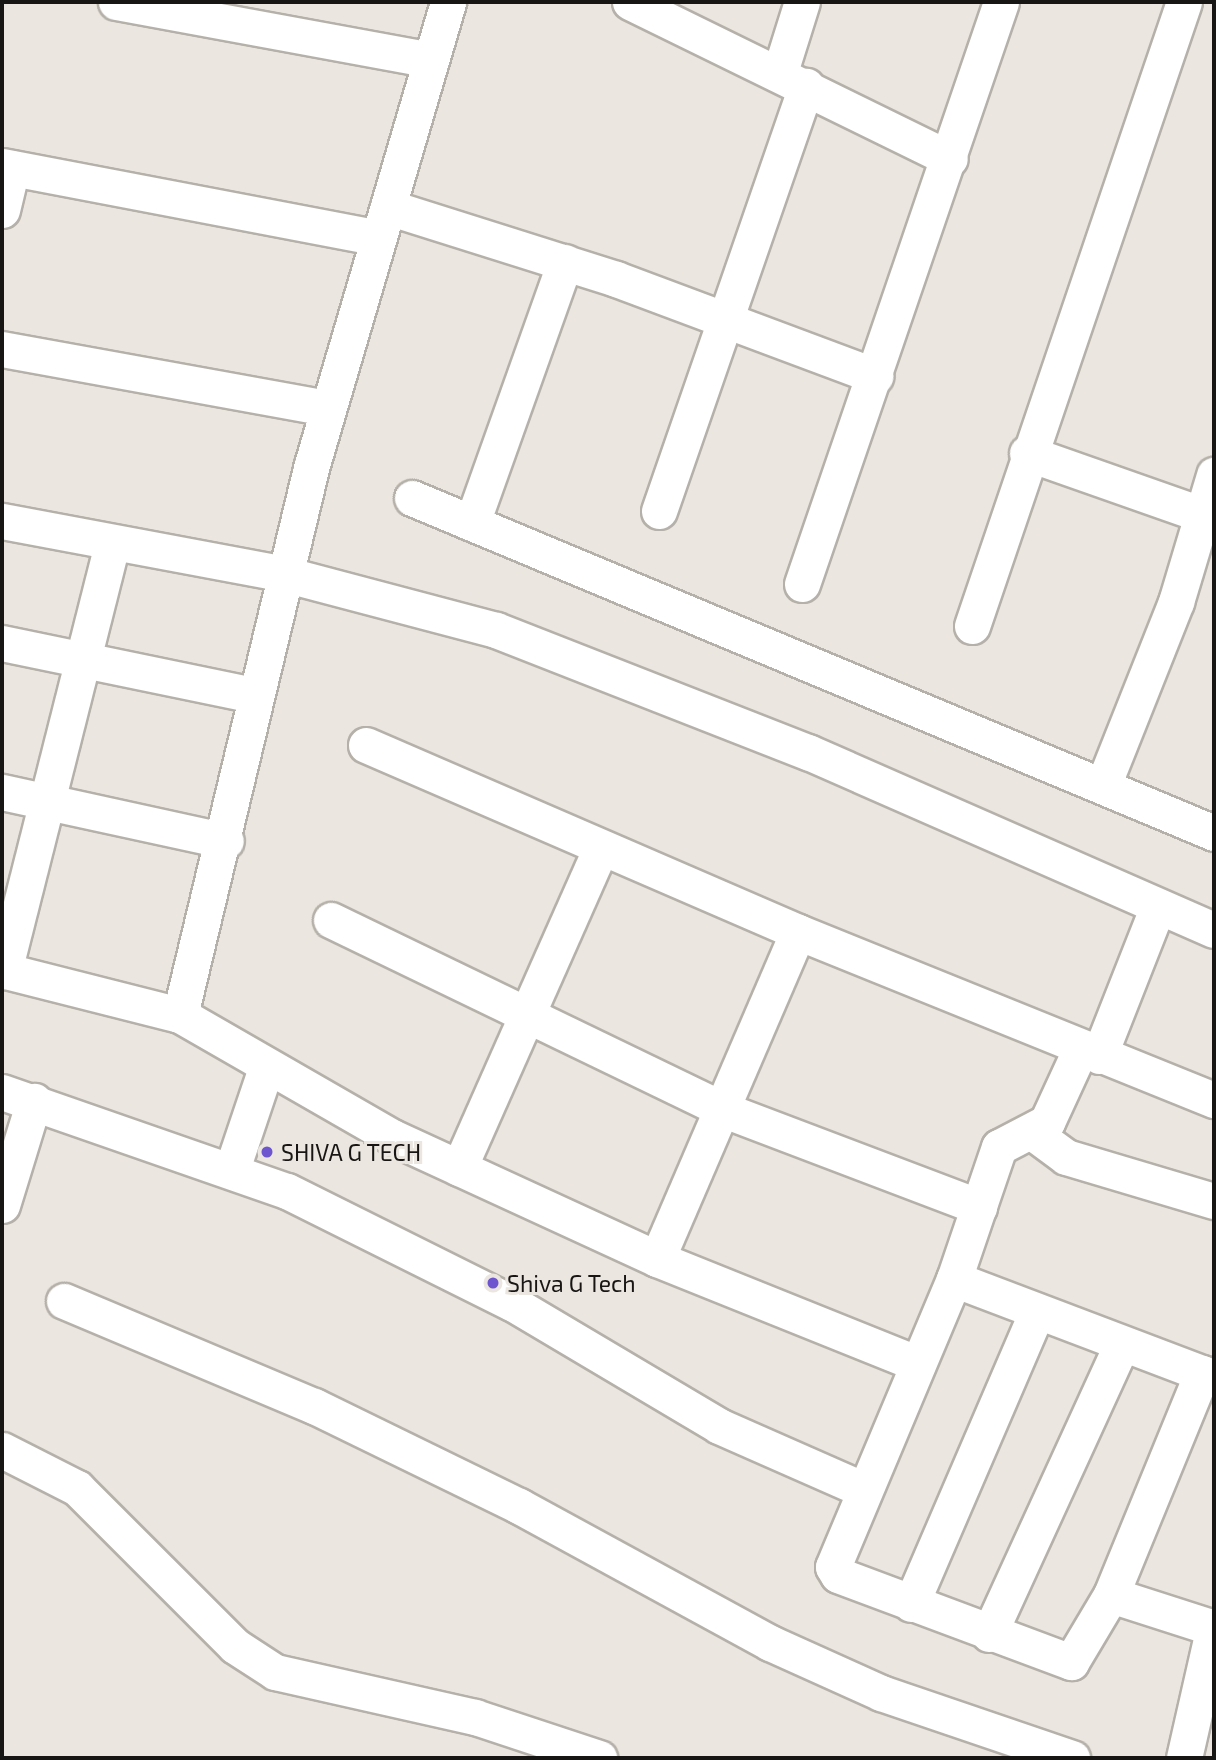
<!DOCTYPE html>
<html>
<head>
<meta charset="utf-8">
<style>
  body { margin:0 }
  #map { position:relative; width:1216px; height:1760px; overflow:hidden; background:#ebe6df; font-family:"Exo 2",sans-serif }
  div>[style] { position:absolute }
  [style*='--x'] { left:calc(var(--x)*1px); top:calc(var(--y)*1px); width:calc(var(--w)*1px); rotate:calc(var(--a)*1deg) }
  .roads { filter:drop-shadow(2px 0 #b5b1aa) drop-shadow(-2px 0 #b5b1aa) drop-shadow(0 2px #b5b1aa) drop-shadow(0 -2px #b5b1aa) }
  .minor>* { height:35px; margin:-17.5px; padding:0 17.5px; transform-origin:17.5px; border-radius:17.5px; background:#fff }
  .dots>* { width:19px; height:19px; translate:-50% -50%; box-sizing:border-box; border:4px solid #ebe6df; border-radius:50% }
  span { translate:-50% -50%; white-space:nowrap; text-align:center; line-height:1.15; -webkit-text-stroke:6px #ebe6df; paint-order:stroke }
  .poi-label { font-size:23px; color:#181614 }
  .left { translate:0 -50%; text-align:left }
  .frame { position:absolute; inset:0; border:4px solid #181614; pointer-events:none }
</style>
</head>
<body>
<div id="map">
  <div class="roads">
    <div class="minor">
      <i style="--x:116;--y:2;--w:320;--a:10.4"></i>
      <i style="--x:630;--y:2;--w:356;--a:26.1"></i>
      <i style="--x:780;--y:72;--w:73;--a:-72.6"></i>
      <i style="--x:2;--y:166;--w:383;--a:10.8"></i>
      <i style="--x:388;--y:207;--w:239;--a:17.5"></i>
      <i style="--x:616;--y:279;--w:277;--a:20.5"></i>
      <i style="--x:2;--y:210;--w:43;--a:-76.6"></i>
      <i style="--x:2;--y:349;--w:331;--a:10.3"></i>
      <i style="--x:1027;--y:453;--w:198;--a:19.4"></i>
      <i style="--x:412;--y:498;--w:869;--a:22.67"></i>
      <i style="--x:659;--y:511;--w:450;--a:-70.9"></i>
      <i style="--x:2;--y:521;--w:287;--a:10.6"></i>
      <i style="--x:284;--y:574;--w:219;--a:14.8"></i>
      <i style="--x:496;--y:630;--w:335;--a:21.4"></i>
      <i style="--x:808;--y:752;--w:443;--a:23.7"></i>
      <i style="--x:472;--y:523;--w:277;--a:-70.4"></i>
      <i style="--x:802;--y:584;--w:615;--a:-71.12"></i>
      <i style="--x:972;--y:626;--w:659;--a:-71.24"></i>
      <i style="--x:2;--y:643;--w:256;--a:11.7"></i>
      <i style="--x:366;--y:745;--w:471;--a:23.4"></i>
      <i style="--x:798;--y:932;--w:449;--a:22"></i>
      <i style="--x:1104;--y:783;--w:195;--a:-68.3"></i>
      <i style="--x:1176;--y:602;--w:133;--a:-73.3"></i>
      <i style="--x:2;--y:792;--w:229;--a:12.3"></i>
      <i style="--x:331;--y:920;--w:437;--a:25.8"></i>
      <i style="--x:724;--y:1110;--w:273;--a:20.8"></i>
      <i style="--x:2;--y:970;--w:184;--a:14.2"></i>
      <i style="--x:180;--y:1015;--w:245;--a:29.9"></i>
      <i style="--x:392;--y:1137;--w:292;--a:24.7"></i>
      <i style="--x:657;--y:1259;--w:281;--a:21.9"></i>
      <i style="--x:4;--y:971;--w:441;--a:-75.8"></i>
      <i style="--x:180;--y:1015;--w:562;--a:-76.53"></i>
      <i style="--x:311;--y:468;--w:486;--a:-73.6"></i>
      <i style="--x:1081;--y:1048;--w:81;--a:114.7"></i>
      <i style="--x:1047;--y:1122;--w:54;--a:152.5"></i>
      <i style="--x:999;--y:1147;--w:139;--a:108.8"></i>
      <i style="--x:954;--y:1279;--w:312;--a:112.8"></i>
      <i style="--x:833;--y:1567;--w:9;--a:58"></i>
      <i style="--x:838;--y:1575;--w:249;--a:20.5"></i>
      <i style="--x:1071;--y:1662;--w:78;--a:-59.2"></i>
      <i style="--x:1111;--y:1595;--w:240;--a:-67.7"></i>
      <i style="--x:1099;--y:1056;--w:161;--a:-68.5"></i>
      <i style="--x:2;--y:1092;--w:302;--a:19.2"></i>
      <i style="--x:287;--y:1191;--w:251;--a:26.5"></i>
      <i style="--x:512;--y:1303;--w:241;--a:30.7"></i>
      <i style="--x:719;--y:1426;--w:158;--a:23.8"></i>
      <i style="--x:1032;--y:1132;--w:42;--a:36.3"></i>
      <i style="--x:1066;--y:1157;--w:154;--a:16.6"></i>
      <i style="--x:459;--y:1168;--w:350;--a:-66.1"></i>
      <i style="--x:232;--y:1169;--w:107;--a:-71.4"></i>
      <i style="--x:2;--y:1205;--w:109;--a:-72.9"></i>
      <i style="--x:657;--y:1259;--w:356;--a:-66.7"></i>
      <i style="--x:954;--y:1279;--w:278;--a:20.8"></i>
      <i style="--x:64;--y:1301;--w:271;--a:22.8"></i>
      <i style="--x:314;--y:1406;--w:228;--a:26"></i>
      <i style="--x:519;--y:1506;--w:286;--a:28.6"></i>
      <i style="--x:770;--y:1643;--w:122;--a:24.2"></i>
      <i style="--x:881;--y:1693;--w:202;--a:18.8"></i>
      <i style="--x:2;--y:1450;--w:84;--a:26.9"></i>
      <i style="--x:77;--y:1488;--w:223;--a:45"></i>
      <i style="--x:235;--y:1646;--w:48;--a:33"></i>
      <i style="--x:275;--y:1672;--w:205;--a:12.7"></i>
      <i style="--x:475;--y:1717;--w:131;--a:18.3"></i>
      <i style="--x:1111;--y:1595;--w:108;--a:17.8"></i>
      <i style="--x:911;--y:1604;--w:319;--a:-66.7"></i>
      <i style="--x:989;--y:1634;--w:319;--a:-65.4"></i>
      <i style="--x:1184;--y:1758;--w:135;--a:-77.2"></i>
    </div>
  </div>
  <div class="dots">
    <i style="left:267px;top:1152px;background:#6d55cf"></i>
    <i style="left:493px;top:1283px;background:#6d55cf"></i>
  </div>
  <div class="poi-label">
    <span class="left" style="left:281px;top:1152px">SHIVA G TECH</span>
    <span class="left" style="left:507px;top:1283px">Shiva G Tech</span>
  </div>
  <div class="frame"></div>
</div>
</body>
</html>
